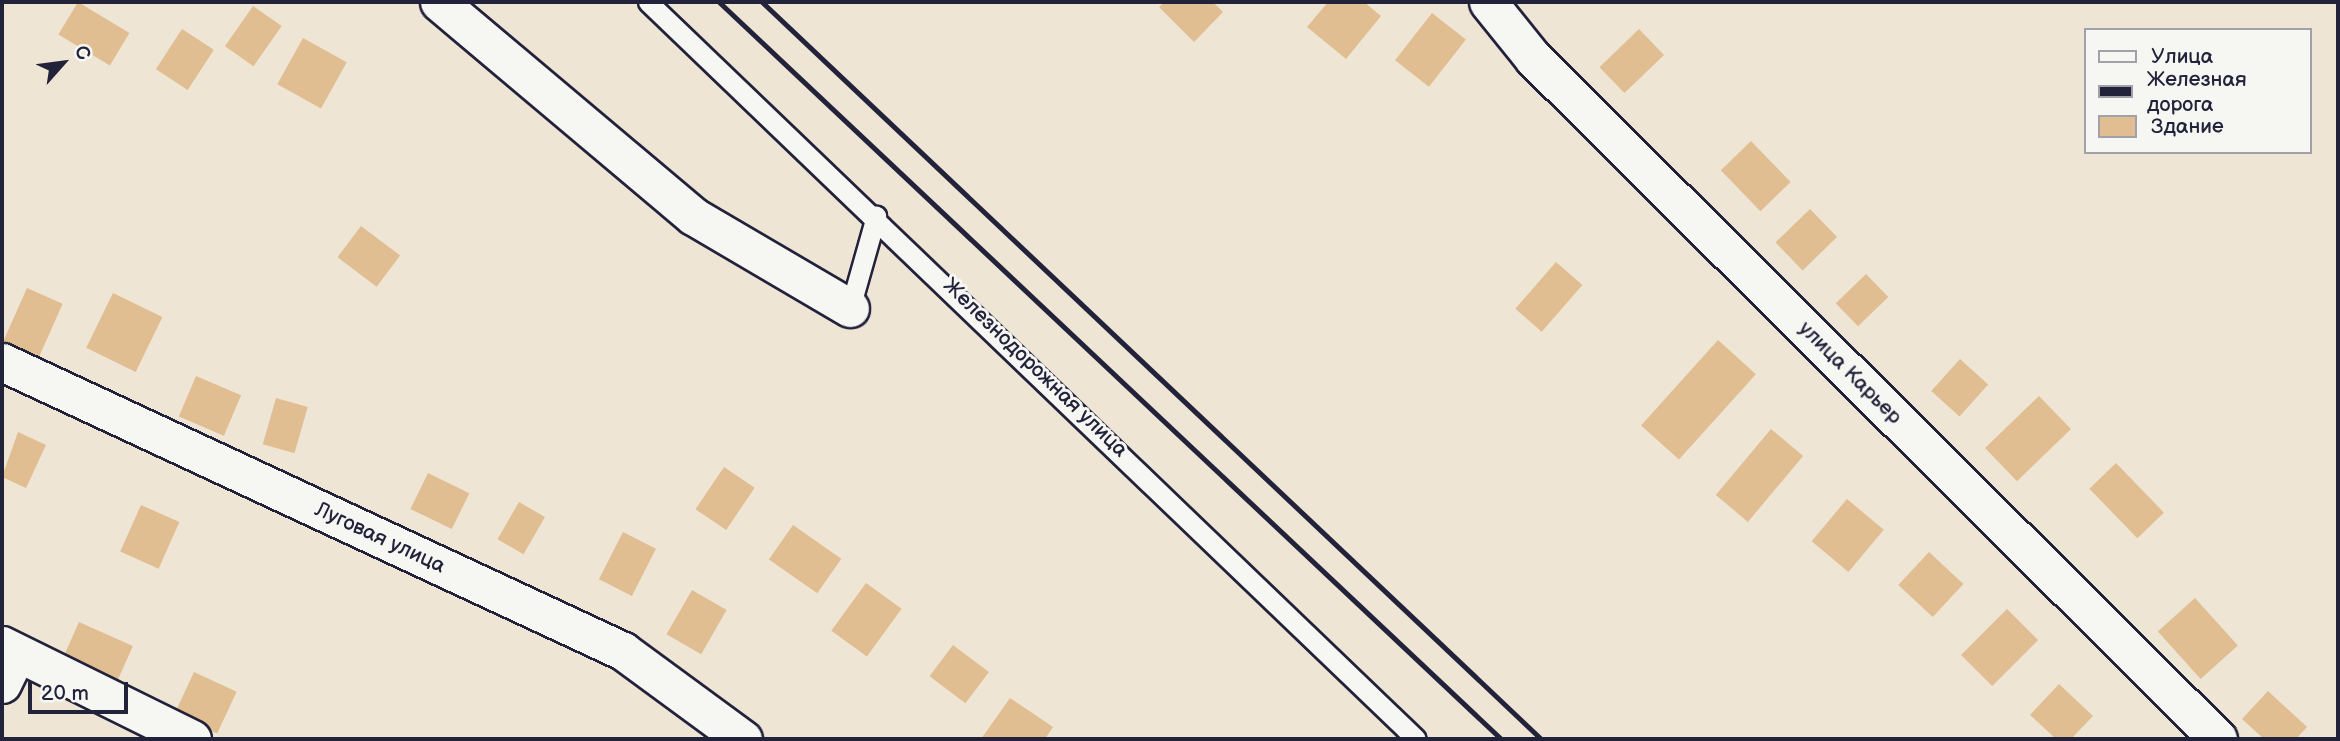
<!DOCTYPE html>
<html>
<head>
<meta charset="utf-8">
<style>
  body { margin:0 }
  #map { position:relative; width:2340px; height:741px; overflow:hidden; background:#efe5d5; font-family:"Balsamiq Sans",sans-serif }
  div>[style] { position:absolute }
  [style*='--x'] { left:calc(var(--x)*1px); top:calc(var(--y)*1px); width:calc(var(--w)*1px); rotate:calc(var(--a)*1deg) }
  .building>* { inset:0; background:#e0be92; transform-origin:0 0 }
  .roads { filter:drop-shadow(2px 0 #22223b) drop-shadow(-2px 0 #22223b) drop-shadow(0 2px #22223b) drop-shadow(0 -2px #22223b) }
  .lane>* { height:19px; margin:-9.5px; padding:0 9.5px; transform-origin:9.5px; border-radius:9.5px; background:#f6f6f2 }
  .street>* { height:37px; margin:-18.5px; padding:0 18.5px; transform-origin:18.5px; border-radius:18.5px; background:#f6f6f2 }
  .rail>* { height:5px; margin:-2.5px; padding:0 2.5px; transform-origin:2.5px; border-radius:2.5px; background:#22223b }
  span { translate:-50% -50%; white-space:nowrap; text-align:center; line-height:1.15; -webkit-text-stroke:6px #f6f6f2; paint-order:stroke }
  .street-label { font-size:21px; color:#22223b }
  .frame { position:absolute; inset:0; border:4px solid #22223b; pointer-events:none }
  .legend { position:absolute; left:2084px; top:28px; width:228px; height:126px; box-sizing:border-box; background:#f6f6f2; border:2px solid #a1a1a9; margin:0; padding:9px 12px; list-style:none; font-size:21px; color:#22223b }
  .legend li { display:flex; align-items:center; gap:14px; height:35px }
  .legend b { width:35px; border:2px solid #a1a1a9 }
  .north { position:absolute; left:28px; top:28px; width:70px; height:70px; -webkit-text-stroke:5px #f6f6f2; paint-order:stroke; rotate:62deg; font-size:19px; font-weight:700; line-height:28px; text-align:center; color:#22223b }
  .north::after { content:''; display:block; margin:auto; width:24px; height:32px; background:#22223b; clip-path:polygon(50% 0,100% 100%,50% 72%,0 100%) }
  .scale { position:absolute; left:28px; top:682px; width:100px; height:32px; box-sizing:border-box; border:4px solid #22223b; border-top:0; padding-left:9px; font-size:21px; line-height:24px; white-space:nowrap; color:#22223b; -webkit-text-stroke:5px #f6f6f2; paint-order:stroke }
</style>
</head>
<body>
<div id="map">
  <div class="building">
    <i style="left:78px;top:2px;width:60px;height:38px;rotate:31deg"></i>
    <i style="clip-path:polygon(1165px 2px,1213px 2px,1223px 12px,1194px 42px,1159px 7px)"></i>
    <i style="clip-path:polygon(1328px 2px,1364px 2px,1381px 16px,1346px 59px,1307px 27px)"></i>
    <i style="left:253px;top:6px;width:35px;height:49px;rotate:35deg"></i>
    <i style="left:1432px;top:13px;width:43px;height:60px;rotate:38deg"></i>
    <i style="left:182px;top:29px;width:38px;height:48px;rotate:33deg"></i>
    <i style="left:1639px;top:29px;width:36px;height:55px;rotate:46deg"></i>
    <i style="left:303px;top:38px;width:50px;height:53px;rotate:29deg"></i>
    <i style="left:1751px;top:141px;width:57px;height:42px;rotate:46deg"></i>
    <i style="left:1810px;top:209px;width:39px;height:48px;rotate:46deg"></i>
    <i style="left:361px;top:226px;width:49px;height:39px;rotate:37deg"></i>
    <i style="left:1556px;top:262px;width:35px;height:62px;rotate:41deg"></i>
    <i style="left:1866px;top:274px;width:32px;height:42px;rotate:46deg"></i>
    <i style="left:27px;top:288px;width:39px;height:60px;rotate:24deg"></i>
    <i style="left:113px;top:293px;width:55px;height:61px;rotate:26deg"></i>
    <i style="left:1718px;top:340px;width:51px;height:115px;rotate:42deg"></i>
    <i style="left:1960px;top:359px;width:38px;height:43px;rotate:42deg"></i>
    <i style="left:196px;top:376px;width:49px;height:44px;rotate:23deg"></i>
    <i style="left:2039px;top:396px;width:46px;height:75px;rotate:46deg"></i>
    <i style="left:276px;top:398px;width:33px;height:48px;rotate:16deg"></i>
    <i style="left:1771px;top:429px;width:42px;height:86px;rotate:40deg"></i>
    <i style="clip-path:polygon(18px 432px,46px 445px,26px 488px,2px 477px)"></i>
    <i style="left:2116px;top:463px;width:69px;height:37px;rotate:46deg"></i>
    <i style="left:724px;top:467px;width:37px;height:51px;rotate:34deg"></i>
    <i style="left:428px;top:473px;width:46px;height:40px;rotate:26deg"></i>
    <i style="left:1847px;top:499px;width:48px;height:55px;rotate:40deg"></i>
    <i style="left:519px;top:502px;width:30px;height:43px;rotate:30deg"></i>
    <i style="left:141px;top:505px;width:42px;height:51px;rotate:24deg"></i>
    <i style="left:793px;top:525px;width:59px;height:42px;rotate:35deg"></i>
    <i style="left:623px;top:532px;width:37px;height:53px;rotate:27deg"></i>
    <i style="left:1929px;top:552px;width:47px;height:45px;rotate:43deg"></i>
    <i style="left:866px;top:583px;width:44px;height:59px;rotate:36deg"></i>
    <i style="left:692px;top:590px;width:40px;height:51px;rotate:30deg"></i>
    <i style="left:2195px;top:598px;width:64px;height:50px;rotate:48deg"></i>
    <i style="left:2007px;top:609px;width:44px;height:65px;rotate:45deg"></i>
    <i style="left:79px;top:622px;width:59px;height:43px;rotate:24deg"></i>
    <i style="left:953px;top:645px;width:45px;height:39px;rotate:37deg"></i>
    <i style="left:194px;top:672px;width:47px;height:46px;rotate:25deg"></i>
    <i style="clip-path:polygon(2059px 684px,2093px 716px,2071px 739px,2056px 739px,2030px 715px)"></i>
    <i style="clip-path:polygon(2268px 691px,2307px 727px,2296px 739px,2264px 739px,2242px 719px)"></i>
    <i style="clip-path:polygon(1010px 698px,1053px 727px,1045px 739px,981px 739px)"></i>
  </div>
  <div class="roads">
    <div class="lane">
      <i style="--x:648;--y:2;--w:1064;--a:43.82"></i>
      <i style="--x:850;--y:308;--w:96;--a:-74.2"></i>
    </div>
    <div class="street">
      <i style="--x:439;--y:2;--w:332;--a:40.1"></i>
      <i style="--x:693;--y:216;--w:182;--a:30.4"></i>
      <i style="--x:1488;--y:2;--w:72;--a:51.2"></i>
      <i style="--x:1533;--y:58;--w:966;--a:44.83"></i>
      <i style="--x:2;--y:362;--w:685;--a:24.96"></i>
      <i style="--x:623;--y:651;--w:149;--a:36.3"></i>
      <i style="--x:2;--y:645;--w:212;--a:26.3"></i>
      <i style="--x:2;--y:684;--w:34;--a:-64"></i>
    </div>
  </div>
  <div class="rail">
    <i style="--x:719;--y:2;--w:1075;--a:43.3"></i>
    <i style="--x:762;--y:2;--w:1072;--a:43.41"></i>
  </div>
  <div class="street-label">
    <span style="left:1035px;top:368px;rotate:44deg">Железнодорожная улица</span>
    <span style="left:1850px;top:373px;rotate:45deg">улица Карьер</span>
    <span style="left:380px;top:538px;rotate:25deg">Луговая улица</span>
  </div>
  <div class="frame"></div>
  <ul class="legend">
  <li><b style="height:9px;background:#f6f6f2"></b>Улица</li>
  <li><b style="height:9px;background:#22223b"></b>Железная дорога</li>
  <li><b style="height:19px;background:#e0be92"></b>Здание</li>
  </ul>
  <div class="north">С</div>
  <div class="scale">20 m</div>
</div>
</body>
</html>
